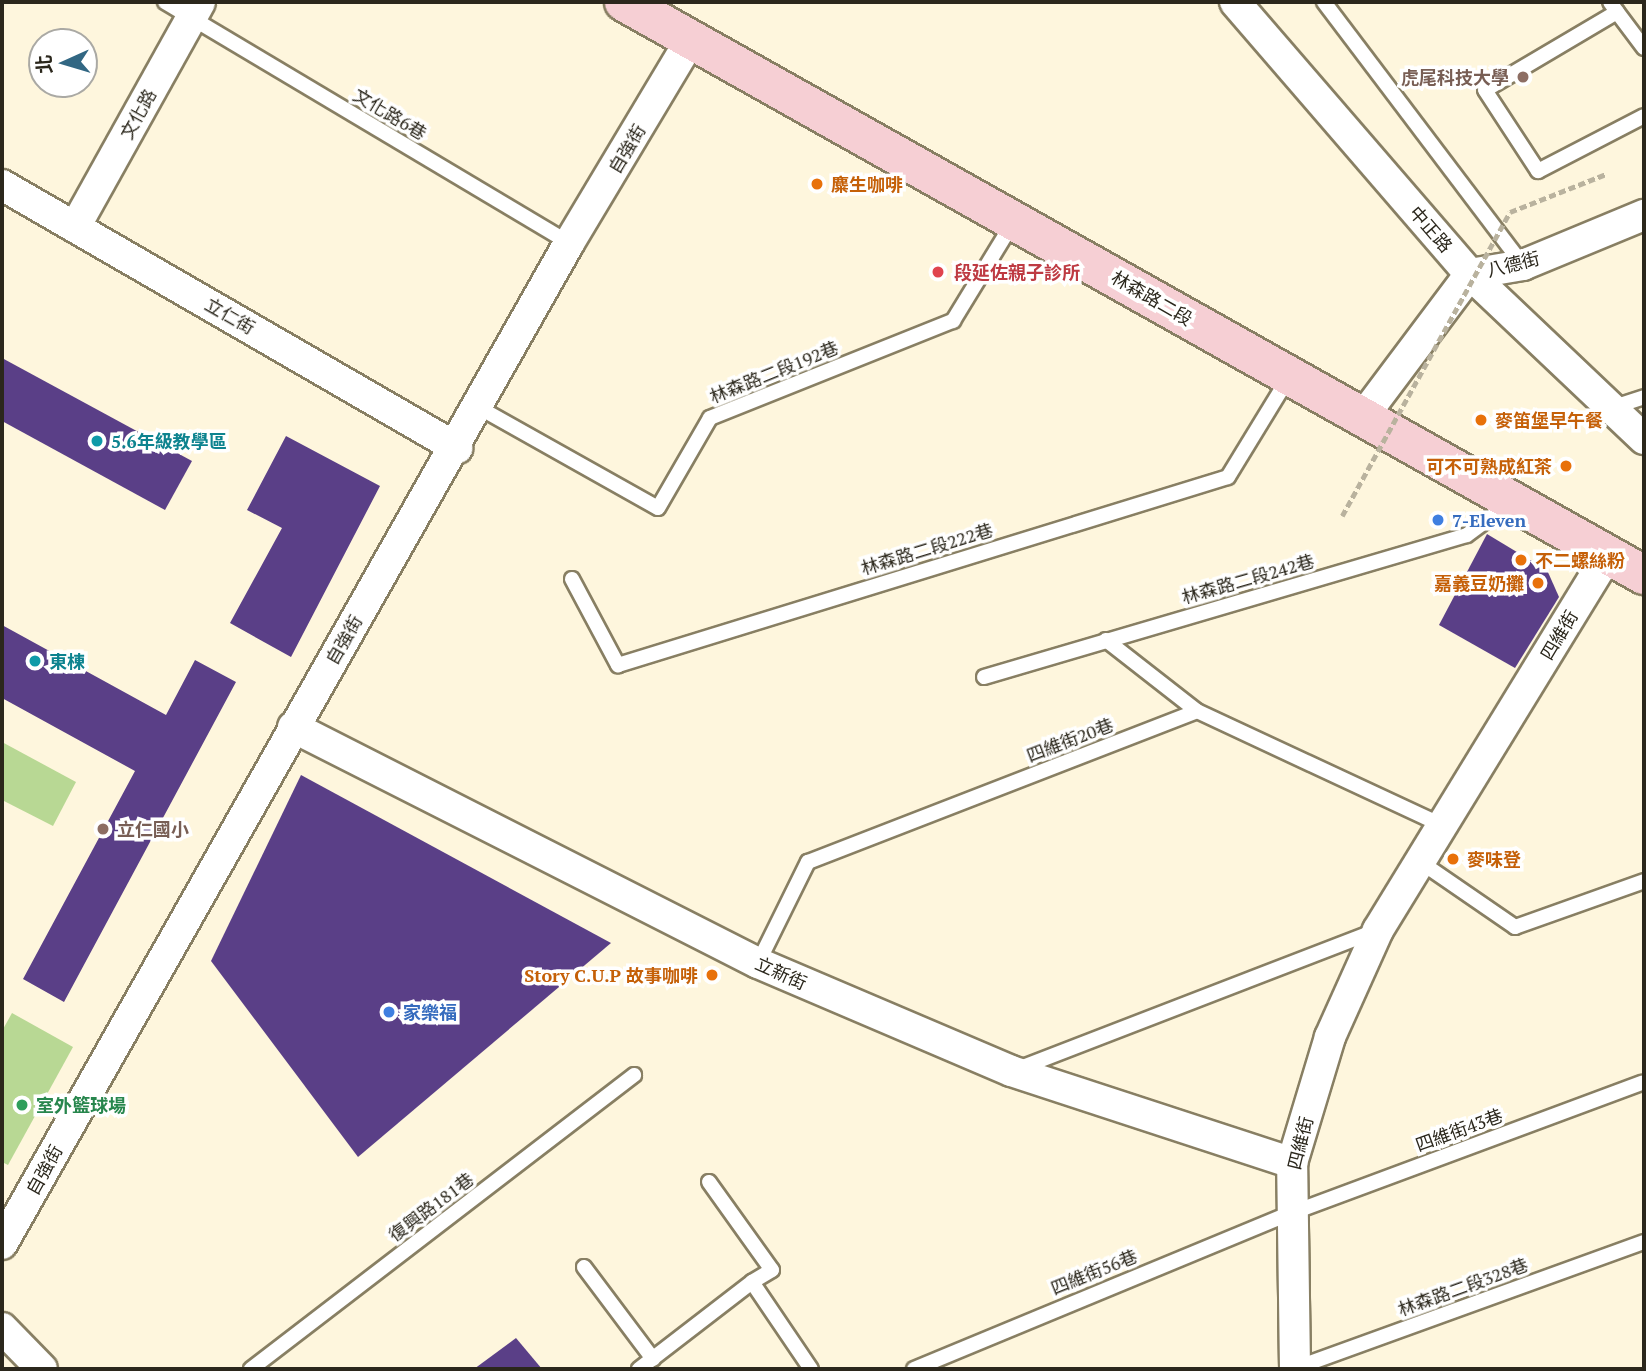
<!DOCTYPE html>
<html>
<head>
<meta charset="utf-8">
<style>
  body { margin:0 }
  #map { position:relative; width:1646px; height:1371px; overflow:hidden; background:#fef6dd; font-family:"PT Serif","Noto Sans TC",serif }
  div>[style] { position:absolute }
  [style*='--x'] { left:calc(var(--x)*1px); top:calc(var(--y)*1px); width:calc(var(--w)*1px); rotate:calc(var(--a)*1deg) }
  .green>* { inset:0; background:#b8d894 }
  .building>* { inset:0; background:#5a3f87 }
  .roads { filter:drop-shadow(2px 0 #887f63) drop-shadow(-2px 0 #887f63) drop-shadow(0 2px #887f63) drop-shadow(0 -2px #887f63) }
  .service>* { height:14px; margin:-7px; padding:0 7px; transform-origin:7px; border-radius:7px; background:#fff }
  .minor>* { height:30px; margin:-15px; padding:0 15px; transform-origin:15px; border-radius:15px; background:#fff }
  .secondary>* { height:38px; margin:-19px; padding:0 19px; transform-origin:19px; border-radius:19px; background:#f6cfd4 }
  .path-bridge>* { height:4.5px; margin-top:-2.25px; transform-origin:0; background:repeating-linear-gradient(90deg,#b9b29e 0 7px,transparent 0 10.5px) }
  .dots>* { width:19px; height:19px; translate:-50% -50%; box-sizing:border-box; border:4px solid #fff; border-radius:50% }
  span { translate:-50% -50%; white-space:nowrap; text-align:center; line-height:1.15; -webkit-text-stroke:7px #fff; paint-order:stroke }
  .education-label { font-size:18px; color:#785e54; font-weight:700 }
  .right { translate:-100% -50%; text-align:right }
  .left { translate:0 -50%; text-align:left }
  .street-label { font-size:18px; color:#2b271c }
  .food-label { font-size:18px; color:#c56008; font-weight:700 }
  .health-label { font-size:18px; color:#be3a42; font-weight:700 }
  .culture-label { font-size:18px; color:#0d838f; font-weight:700 }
  .shop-label { font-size:18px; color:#366cbe; font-weight:700 }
  .leisure-label { font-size:18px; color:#27864d; font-weight:700 }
  .frame { position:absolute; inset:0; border:4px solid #2b271c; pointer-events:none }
  .north { position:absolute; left:28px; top:28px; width:70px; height:70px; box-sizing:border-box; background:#fff; border:2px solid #aaa9a4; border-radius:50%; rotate:266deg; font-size:19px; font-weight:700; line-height:28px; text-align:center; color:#2b271c }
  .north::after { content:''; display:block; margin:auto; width:24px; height:32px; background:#326783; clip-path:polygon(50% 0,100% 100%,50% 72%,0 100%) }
</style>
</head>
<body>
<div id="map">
  <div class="green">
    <i style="clip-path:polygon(2px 742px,76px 782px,53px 826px,2px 800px)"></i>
    <i style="clip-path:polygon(12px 1013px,73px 1047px,8px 1165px,2px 1162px,2px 1031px)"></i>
  </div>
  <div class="building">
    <i style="clip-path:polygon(2px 358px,192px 461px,165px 510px,2px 421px)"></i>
    <i style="clip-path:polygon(286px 436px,380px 486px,291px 657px,230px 623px,282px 528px,247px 510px)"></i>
    <i style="clip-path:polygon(1487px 534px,1547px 570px,1559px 597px,1515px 668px,1439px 625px)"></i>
    <i style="clip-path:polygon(2px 625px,166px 715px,195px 660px,236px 682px,64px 1002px,23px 979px,135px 771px,2px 698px)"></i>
    <i style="clip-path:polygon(301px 775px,611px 943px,358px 1157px,211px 961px)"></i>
    <i style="clip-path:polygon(516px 1338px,542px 1369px,474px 1369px)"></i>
  </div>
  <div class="roads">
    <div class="service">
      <i style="--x:165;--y:2;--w:470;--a:30.8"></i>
      <i style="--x:1324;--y:2;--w:330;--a:52.9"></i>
      <i style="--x:1610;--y:2;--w:12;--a:55"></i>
      <i style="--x:1617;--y:12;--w:153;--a:149.4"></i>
      <i style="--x:1485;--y:90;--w:97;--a:56.8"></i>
      <i style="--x:1538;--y:171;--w:119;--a:-27.4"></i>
      <i style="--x:1617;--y:12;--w:45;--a:53.1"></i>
      <i style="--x:478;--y:407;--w:206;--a:29.3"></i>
      <i style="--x:658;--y:508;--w:104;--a:-60"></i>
      <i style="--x:710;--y:418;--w:262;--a:-21.8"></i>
      <i style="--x:953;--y:321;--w:117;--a:-58.6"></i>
      <i style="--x:1614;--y:407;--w:32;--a:-18"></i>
      <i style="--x:572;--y:579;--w:98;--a:61.9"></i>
      <i style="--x:618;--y:665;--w:638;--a:-17.13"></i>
      <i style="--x:1228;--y:477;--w:117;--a:-58.6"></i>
      <i style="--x:1106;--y:640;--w:115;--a:38"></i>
      <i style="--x:984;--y:677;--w:503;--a:-16.38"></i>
      <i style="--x:1467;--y:535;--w:54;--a:-36.7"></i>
      <i style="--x:1422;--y:863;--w:113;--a:34.5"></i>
      <i style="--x:1515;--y:927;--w:137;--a:-19.6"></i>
      <i style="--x:758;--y:963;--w:113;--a:-63.7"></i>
      <i style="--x:808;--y:862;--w:417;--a:-21.2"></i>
      <i style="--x:1197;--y:711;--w:272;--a:25"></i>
      <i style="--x:1015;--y:1070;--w:386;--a:-21.1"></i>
      <i style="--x:709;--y:1182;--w:108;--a:54.4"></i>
      <i style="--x:772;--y:1270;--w:23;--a:149"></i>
      <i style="--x:584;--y:1267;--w:115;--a:53.1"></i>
      <i style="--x:251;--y:1369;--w:483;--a:-37.5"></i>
      <i style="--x:639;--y:1369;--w:143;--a:-37.6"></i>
      <i style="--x:752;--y:1282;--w:105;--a:55.9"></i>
      <i style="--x:914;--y:1369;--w:406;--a:-22.5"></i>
      <i style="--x:1289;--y:1214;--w:377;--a:-20.4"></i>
      <i style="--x:1293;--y:1369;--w:373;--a:-19.9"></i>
    </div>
    <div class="minor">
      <i style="--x:1235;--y:2;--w:359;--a:49.2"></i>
      <i style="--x:1470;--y:274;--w:240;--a:43.5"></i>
      <i style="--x:2;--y:185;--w:526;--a:30.03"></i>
      <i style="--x:75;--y:227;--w:257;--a:-60.9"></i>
      <i style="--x:1362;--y:418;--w:180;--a:-53.1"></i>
      <i style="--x:1470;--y:274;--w:54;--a:-9.6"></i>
      <i style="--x:1523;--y:265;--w:131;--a:-22.5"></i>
      <i style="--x:293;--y:727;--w:521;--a:26.91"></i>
      <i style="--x:758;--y:963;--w:275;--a:23.1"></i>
      <i style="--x:1011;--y:1071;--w:296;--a:18.1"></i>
      <i style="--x:2;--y:1244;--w:1150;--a:-60.47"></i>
      <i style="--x:569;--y:243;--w:238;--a:-59.1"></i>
      <i style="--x:2;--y:1328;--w:57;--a:45.7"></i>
      <i style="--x:1295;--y:1369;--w:206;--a:-90.8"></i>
      <i style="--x:1292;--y:1163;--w:132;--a:-73.2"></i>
      <i style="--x:1330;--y:1037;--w:117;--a:-65.8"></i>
      <i style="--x:1378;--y:930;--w:441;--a:-58.5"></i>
    </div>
    <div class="secondary">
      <i style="--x:624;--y:2;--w:1170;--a:29.33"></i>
    </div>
  </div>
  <div class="path-bridge">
    <i style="--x:1342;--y:516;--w:347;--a:-61.1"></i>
    <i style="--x:1510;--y:212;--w:103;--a:-21.6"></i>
  </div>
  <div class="dots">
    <i style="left:1523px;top:77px;background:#8d6e63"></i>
    <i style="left:817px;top:184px;background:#e8710a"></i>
    <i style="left:938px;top:272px;background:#e0444e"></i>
    <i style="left:1481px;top:420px;background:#e8710a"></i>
    <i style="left:97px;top:441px;background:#0f9aa8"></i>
    <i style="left:1566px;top:466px;background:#e8710a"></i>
    <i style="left:1438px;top:520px;background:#3f7fe0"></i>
    <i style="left:1521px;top:560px;background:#e8710a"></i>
    <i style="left:1538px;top:583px;background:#e8710a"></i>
    <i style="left:35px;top:661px;background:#0f9aa8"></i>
    <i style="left:103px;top:829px;background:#8d6e63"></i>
    <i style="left:1453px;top:859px;background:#e8710a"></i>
    <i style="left:712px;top:975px;background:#e8710a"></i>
    <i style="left:389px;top:1012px;background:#3f7fe0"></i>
    <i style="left:22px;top:1105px;background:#2e9e5b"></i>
  </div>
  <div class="education-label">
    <span class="right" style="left:1509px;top:77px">虎尾科技大學</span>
    <span class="left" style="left:117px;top:829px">立仁國小</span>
  </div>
  <div class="street-label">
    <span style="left:138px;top:114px;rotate:-61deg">文化路</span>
    <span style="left:390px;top:114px;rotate:31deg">文化路6巷</span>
    <span style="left:627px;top:149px;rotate:-59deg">自強街</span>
    <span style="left:1431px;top:229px;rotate:49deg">中正路</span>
    <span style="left:1513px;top:264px;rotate:-14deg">八德街</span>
    <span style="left:1152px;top:298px;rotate:30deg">林森路二段</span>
    <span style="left:230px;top:316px;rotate:30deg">立仁街</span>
    <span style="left:774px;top:372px;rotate:-22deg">林森路二段192巷</span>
    <span style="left:927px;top:549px;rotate:-17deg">林森路二段222巷</span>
    <span style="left:1248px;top:579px;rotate:-16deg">林森路二段242巷</span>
    <span style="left:1559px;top:635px;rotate:-59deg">四維街</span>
    <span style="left:344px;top:640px;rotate:-60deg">自強街</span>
    <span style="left:1070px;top:740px;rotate:-21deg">四維街20巷</span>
    <span style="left:781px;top:973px;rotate:24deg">立新街</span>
    <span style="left:1459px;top:1130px;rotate:-20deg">四維街43巷</span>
    <span style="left:1300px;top:1143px;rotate:-76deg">四維街</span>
    <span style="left:44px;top:1170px;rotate:-61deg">自強街</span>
    <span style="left:431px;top:1207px;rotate:-37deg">復興路181巷</span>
    <span style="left:1094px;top:1272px;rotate:-22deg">四維街56巷</span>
    <span style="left:1463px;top:1287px;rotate:-20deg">林森路二段328巷</span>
  </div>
  <div class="food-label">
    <span class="left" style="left:831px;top:184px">麋生咖啡</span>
    <span class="left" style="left:1495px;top:420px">麥笛堡早午餐</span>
    <span class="right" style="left:1552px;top:466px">可不可熟成紅茶</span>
    <span class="left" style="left:1535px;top:560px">不二螺絲粉</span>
    <span class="right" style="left:1524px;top:583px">嘉義豆奶攤</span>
    <span class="left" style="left:1467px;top:859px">麥味登</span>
    <span class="right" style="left:698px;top:975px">Story C.U.P 故事咖啡</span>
  </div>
  <div class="health-label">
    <span class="left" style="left:954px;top:272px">段延佐親子診所</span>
  </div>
  <div class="culture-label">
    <span class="left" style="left:111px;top:441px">5.6年級教學區</span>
    <span class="left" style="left:49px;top:661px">東棟</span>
  </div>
  <div class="shop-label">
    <span class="left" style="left:1452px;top:520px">7-Eleven</span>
    <span class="left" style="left:403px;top:1012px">家樂福</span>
  </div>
  <div class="leisure-label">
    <span class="left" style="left:36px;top:1105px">室外籃球場</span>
  </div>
  <div class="frame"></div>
  <div class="north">北</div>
</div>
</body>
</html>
